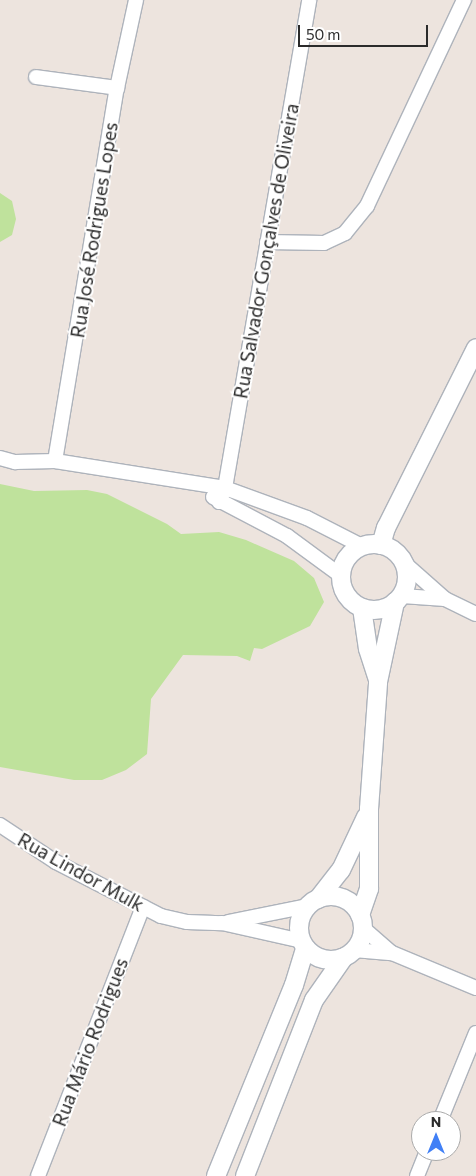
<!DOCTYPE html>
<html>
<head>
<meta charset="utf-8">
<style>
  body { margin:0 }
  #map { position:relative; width:476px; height:1176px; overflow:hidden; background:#ede4de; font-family:Commissioner,sans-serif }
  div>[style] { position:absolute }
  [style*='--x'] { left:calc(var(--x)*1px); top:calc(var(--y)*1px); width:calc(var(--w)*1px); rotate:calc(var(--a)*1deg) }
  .green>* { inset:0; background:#bfe29c }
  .roads { filter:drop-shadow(1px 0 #aeb3bb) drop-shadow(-1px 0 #aeb3bb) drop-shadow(0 1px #aeb3bb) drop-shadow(0 -1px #aeb3bb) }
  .minor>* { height:14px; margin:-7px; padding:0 7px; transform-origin:7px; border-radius:7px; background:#fff }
  .tertiary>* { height:18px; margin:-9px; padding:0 9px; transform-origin:9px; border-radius:9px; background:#fff }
  .tertiary>.ring { margin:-9px; padding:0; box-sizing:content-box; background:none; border:18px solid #fff; border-radius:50% }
  span { translate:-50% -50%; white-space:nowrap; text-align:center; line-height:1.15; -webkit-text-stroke:4px #fff; paint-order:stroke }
  .street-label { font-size:19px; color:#2b2b2b }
  .north { position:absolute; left:411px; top:1111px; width:50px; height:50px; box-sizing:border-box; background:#fff; border:1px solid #aaa; border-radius:50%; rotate:0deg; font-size:14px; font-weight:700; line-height:20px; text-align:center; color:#2b2b2b }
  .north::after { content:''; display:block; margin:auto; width:18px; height:22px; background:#4180f6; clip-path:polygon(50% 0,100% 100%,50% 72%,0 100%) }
  .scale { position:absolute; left:298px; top:25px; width:130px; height:22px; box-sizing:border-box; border:2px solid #2b2b2b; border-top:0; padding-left:6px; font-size:15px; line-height:18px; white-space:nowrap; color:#2b2b2b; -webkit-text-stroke:4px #fff; paint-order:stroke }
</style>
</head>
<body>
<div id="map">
  <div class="green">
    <i style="clip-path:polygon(0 193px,12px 201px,16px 219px,12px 235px,0 242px)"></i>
    <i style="clip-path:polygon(0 484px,34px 491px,87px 490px,107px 494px,167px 524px,181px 534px,219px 532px,246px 540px,294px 561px,314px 578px,324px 602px,310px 626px,262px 649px,254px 648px,250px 661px,237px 656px,183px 655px,151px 699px,147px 754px,126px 770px,102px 780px,74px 780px,0 767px)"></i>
  </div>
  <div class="roads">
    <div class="minor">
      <i style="--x:36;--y:77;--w:82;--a:7.7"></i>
      <i style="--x:267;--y:242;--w:57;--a:1"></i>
      <i style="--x:324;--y:243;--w:23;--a:-25"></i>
      <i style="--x:345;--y:233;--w:35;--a:-51"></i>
      <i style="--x:367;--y:206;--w:228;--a:-64.8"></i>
      <i style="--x:0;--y:458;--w:16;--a:15"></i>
      <i style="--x:15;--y:462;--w:40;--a:-1.4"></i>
      <i style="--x:55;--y:461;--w:172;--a:9"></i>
      <i style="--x:225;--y:488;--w:87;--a:20.1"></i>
      <i style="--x:307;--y:518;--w:62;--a:27"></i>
      <i style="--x:55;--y:461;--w:378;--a:-80.6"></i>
      <i style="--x:117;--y:88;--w:90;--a:-77.8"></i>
      <i style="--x:213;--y:497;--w:84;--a:27.8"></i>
      <i style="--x:287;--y:536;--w:66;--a:36.3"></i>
      <i style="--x:219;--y:502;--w:15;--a:-67"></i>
      <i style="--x:225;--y:488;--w:495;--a:-80.2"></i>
      <i style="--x:402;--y:561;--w:57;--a:41.5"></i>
      <i style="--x:445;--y:599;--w:34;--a:26"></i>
      <i style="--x:402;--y:596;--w:43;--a:4"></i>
      <i style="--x:0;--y:825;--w:67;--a:33.5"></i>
      <i style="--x:56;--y:862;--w:118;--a:27.2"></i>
      <i style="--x:161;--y:916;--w:27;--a:13"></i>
      <i style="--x:187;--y:922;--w:35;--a:2"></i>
      <i style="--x:222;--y:923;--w:82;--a:12.7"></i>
      <i style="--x:228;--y:922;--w:82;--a:-11.3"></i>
      <i style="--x:363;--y:928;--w:38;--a:41"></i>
      <i style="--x:354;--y:950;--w:38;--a:5"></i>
      <i style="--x:392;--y:953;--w:91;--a:22.6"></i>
      <i style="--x:440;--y:1121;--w:95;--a:-67.8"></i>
      <i style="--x:38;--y:1176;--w:289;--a:-68.7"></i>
      <i style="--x:417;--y:1176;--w:27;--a:-68"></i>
    </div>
    <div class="tertiary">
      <i class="ring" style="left:341px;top:544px;width:48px;height:48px"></i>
      <i style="--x:381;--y:545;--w:18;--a:-74"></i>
      <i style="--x:386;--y:528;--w:201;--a:-63.4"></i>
      <i style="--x:362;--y:608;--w:41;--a:81.7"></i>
      <i style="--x:368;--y:649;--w:32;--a:72"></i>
      <i class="ring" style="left:299px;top:896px;width:46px;height:46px"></i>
      <i style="--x:318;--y:899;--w:37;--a:-52"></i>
      <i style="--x:341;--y:870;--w:59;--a:-64.7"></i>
      <i style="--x:360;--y:915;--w:28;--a:-71"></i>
      <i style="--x:369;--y:889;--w:80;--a:-90"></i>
      <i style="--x:369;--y:809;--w:127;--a:-85.9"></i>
      <i style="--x:378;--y:682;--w:82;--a:-78"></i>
      <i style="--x:216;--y:1176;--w:206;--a:-67.8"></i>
      <i style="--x:294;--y:985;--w:39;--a:-73"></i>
      <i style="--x:245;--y:1176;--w:189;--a:-68.6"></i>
      <i style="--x:314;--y:1000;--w:52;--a:-55.1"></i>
    </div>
  </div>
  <div class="street-label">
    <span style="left:94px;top:230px;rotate:-81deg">Rua José Rodrigues Lopes</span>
    <span style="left:266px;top:251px;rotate:-80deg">Rua Salvador Gonçalves de Oliveira</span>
    <span style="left:81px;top:872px;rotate:29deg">Rua Lindor Mulk</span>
    <span style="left:90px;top:1042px;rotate:-69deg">Rua Mário Rodrigues</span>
  </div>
  <div class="north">N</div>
  <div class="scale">50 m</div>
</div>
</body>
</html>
